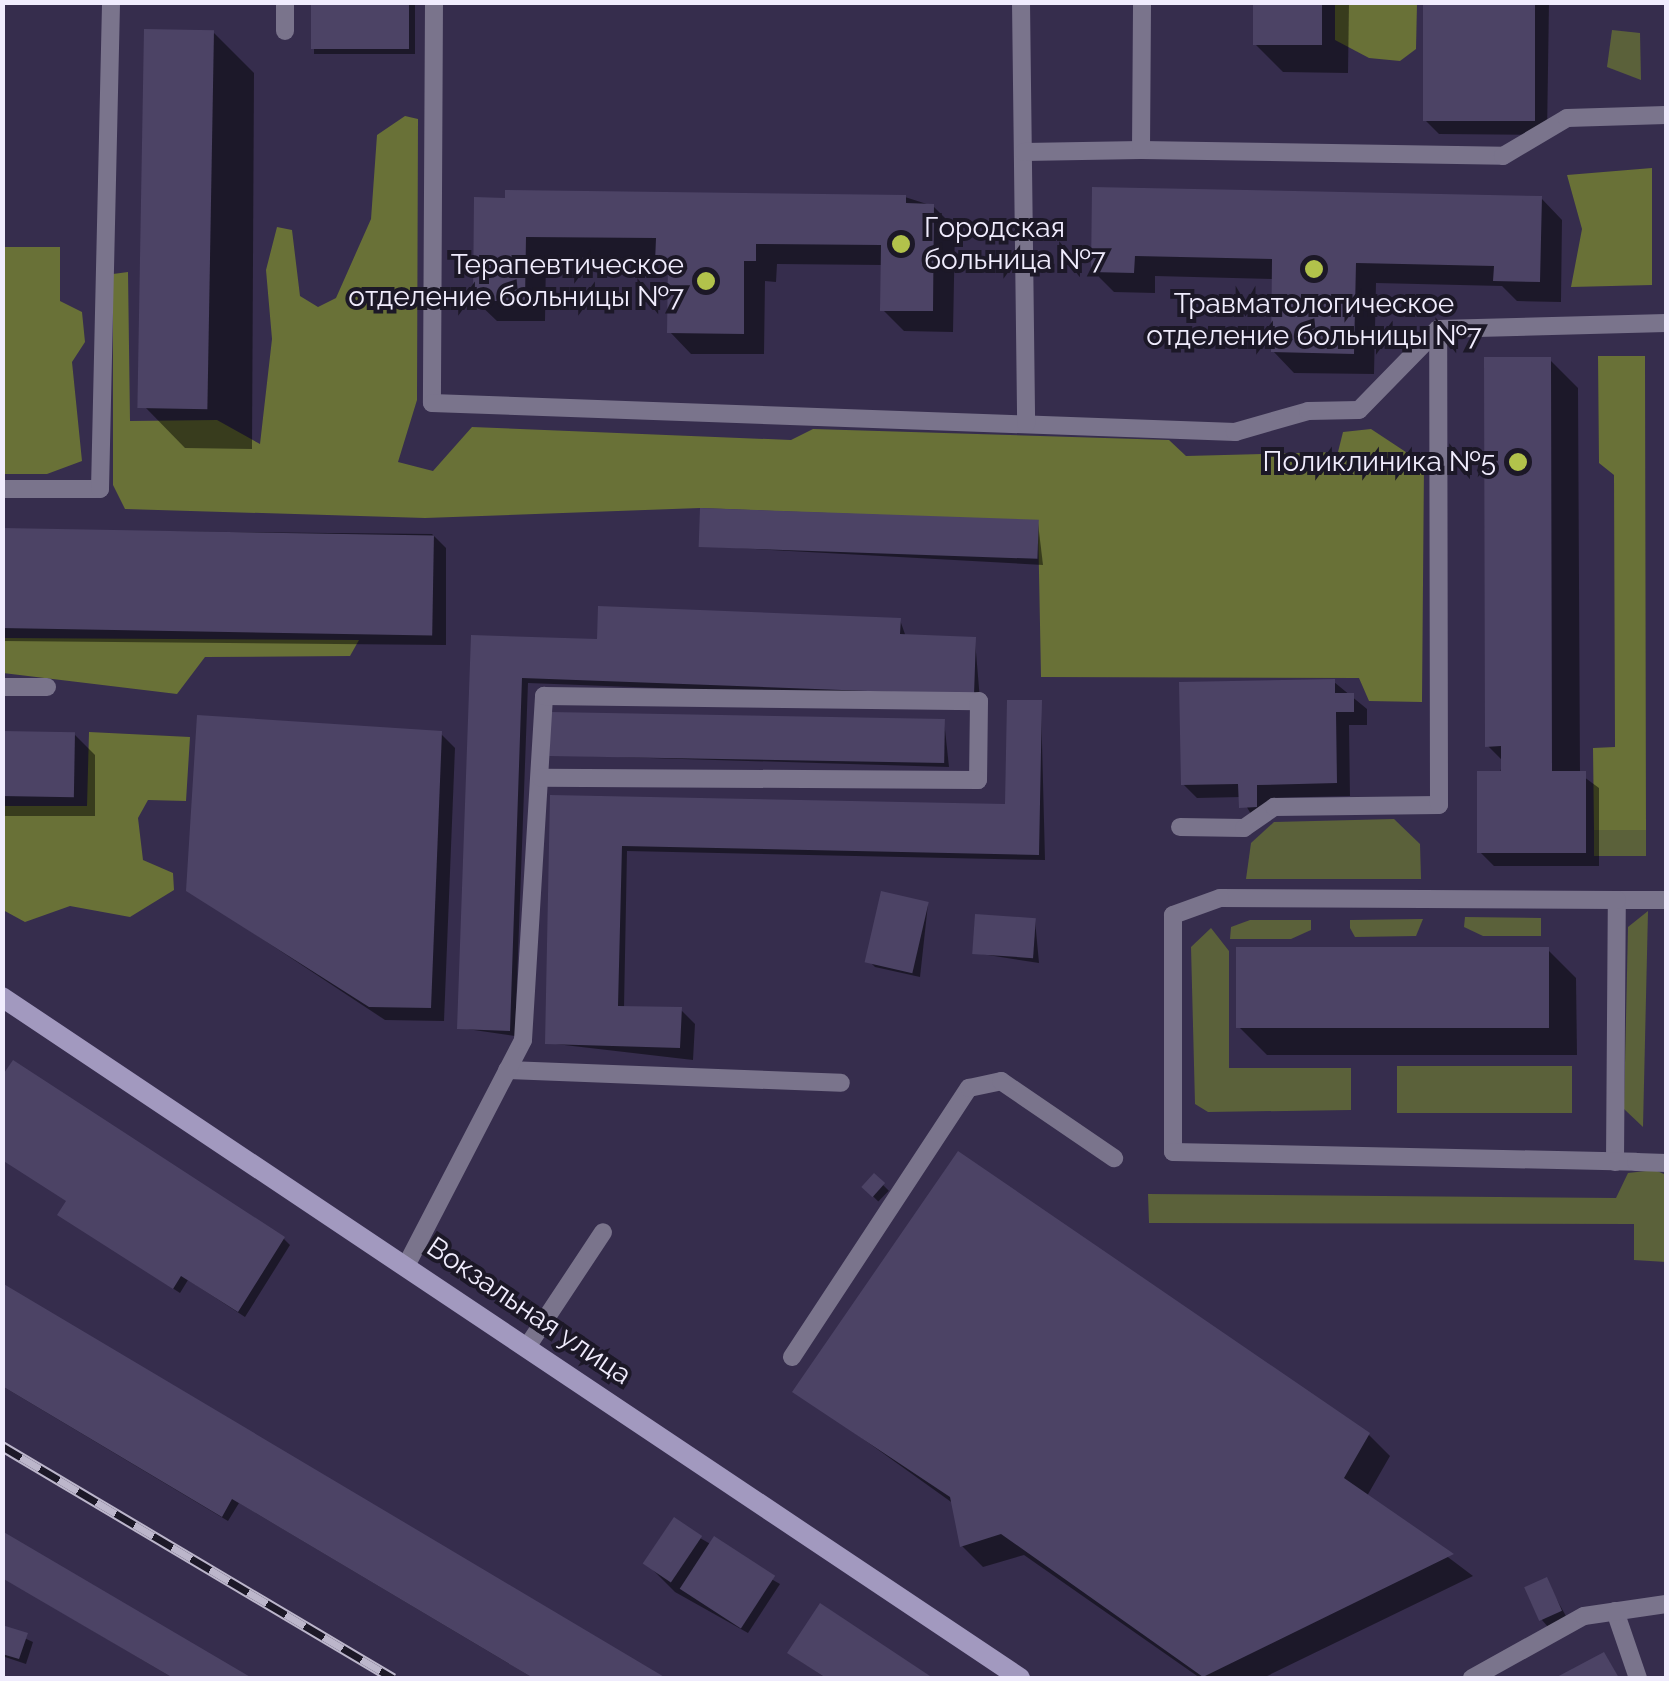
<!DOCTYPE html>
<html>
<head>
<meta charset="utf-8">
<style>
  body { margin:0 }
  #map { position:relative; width:1669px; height:1681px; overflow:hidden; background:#362d4d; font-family:Raleway,sans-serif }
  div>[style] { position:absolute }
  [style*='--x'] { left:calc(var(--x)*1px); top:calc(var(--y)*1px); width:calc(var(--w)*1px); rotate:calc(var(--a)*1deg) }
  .green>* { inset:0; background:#5b613a; transform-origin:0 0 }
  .forest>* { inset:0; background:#697137 }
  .shadow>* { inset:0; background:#0007; transform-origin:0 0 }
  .building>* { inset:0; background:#4c4365; transform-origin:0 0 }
  .lane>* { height:18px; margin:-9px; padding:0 9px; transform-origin:9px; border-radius:9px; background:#7a748c }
  .secondary>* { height:20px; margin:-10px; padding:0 10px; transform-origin:10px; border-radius:10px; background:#a299bf }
  .rail>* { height:11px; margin-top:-5.5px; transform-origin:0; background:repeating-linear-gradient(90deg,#1c1827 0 22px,#bcb6cb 0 44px); box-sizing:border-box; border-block:2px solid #bcb6cb }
  .dots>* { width:28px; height:28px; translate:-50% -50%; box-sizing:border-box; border:5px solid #1c1827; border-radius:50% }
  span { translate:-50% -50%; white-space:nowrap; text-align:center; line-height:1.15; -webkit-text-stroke:8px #1c1827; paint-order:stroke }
  .poi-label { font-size:28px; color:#f0ecfd }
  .left { translate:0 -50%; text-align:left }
  .right { translate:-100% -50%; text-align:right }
  .street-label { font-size:28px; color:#f0ecfd }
  .frame { position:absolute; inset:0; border:5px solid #f0ecfd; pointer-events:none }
</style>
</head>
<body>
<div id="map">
  <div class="green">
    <i style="clip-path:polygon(1612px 30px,1640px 33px,1641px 80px,1607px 67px)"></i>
    <i style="clip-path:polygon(1394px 819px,1420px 844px,1421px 879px,1246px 879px,1251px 843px,1274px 822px)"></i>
    <i style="left:1594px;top:830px;width:52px;height:26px"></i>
    <i style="clip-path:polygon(1648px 911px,1643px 1127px,1624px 1109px,1628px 927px)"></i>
    <i style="clip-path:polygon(1465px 917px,1541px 918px,1541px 936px,1483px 936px,1464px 927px)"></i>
    <i style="clip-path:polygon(1423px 919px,1416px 936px,1355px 937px,1350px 928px,1350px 920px)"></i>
    <i style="clip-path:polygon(1250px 920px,1311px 920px,1311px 930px,1291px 939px,1230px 939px,1231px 927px)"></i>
    <i style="clip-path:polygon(1211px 928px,1229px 951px,1229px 1068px,1351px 1068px,1351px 1110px,1208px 1112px,1195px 1104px,1191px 947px)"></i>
    <i style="left:1397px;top:1066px;width:175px;height:47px"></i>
    <i style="clip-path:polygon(1655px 1170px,1666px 1175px,1666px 1262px,1634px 1260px,1634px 1224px,1149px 1223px,1148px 1194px,1616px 1198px,1628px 1173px)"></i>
  </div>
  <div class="forest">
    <i style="clip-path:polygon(1335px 3px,1417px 3px,1416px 49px,1400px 61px,1369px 58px,1335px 40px)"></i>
    <i style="clip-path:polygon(405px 116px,418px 119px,417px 400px,398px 462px,433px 471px,472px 427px,791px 440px,813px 429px,1169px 440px,1186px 456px,1338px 452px,1343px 432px,1371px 429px,1424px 464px,1422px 702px,1369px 701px,1359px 678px,1041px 677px,1038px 521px,700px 508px,425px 518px,125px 509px,113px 485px,113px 274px,128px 272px,130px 421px,217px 420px,260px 444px,272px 339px,266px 270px,277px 227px,292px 230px,300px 296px,318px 307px,336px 298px,371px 219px,377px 135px)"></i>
    <i style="clip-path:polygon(1652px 168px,1652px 285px,1571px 287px,1582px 229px,1567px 175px)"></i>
    <i style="clip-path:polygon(3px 247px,60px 247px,60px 301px,82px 312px,85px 342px,72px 362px,82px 461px,47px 474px,3px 474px)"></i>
    <i style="clip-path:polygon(1598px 356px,1645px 356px,1646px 830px,1594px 830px,1593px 748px,1615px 747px,1614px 475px,1599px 463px)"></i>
    <i style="clip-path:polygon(3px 638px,359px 640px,350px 656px,205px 657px,177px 694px,3px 673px)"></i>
    <i style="clip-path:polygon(89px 732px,190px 737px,186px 801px,148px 800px,138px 818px,143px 860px,173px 873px,174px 890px,130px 917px,70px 906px,25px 922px,3px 910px,3px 806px,87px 806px)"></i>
  </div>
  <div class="shadow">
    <i style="left:314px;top:2px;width:101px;height:52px"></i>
    <i style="clip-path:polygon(1255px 2px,1349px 2px,1348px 73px,1283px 72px,1255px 44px)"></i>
    <i style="clip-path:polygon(1426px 2px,1549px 2px,1547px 135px,1439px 134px,1425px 120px)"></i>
    <i style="clip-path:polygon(213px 32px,254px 73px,252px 449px,185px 448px,145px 407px)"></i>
    <i style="clip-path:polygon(1094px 190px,1541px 198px,1562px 220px,1561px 302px,1517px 301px,1502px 286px,1376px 283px,1374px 374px,1294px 373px,1273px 351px,1274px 279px,1155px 276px,1155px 293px,1114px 292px,1093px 271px)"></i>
    <i style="clip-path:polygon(905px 197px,933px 206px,955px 228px,953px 332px,904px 331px,883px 310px,883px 265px,777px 264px,776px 282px,765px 281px,764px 354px,691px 354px,670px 332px,670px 273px,658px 259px,546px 257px,545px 321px,497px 321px,475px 300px,476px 200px)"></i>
    <i style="clip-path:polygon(1550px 360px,1578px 388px,1580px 774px,1599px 788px,1599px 866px,1494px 866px,1480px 852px,1503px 761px,1488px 746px)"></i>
    <i style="clip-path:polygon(1038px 523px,1043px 565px,701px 546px)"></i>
    <i style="clip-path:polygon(2px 530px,432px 534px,446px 548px,446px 645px,2px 641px)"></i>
    <i style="clip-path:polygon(900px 620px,906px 637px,975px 640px,980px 700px,528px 683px,515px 1036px,460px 1028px,474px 637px,600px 642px)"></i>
    <i style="clip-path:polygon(1334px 682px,1367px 709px,1367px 725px,1349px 725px,1350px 796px,1270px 798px,1270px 820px,1255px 821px,1241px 797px,1197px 798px,1183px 784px)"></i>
    <i style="clip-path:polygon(1041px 703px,1045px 860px,627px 851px,624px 1008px,681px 1010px,695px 1024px,693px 1060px,547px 1043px,552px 797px,1007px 807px)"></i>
    <i style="clip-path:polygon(944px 720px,949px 767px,552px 755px)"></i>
    <i style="clip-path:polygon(2px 734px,74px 734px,95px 755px,95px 816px,2px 816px)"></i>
    <i style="clip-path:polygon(441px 734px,455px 748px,444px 1021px,385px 1020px,188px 890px)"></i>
    <i style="clip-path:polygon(928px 904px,920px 977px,875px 967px,869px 961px)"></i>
    <i style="clip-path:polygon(1035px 920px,1039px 963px,975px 953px)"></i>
    <i style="clip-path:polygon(1548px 950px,1576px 978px,1577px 1055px,1267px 1055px,1239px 1027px)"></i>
    <i style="left:874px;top:1176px;width:21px;height:15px;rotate:45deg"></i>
    <i style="clip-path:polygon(60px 1215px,284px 1239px,290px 1245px,245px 1317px,188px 1280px,180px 1293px)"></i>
    <i style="clip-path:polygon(2px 1286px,661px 1678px,533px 1678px,239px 1503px,228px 1521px,2px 1386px)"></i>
    <i style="clip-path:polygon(796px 1391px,1369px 1435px,1390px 1456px,1367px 1496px,1473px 1576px,1263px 1678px,1200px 1678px,1024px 1555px,983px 1567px,962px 1546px,954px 1504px)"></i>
    <i style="clip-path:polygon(2px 1533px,247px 1678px,173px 1678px,2px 1577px)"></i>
    <i style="clip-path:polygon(700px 1538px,780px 1584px,748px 1633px,675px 1592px,647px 1564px)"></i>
    <i style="clip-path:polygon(1546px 1580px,1567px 1618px,1548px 1627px,1542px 1620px)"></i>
    <i style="clip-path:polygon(821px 1607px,929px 1678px,826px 1678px,797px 1659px)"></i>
    <i style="clip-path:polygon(2px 1628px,33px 1642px,26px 1664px,2px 1656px)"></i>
  </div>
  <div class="building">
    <i style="left:311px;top:2px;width:98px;height:47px"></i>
    <i style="left:1253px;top:2px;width:69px;height:43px"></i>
    <i style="left:1423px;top:2px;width:112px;height:119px"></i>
    <i style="left:144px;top:29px;width:70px;height:379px;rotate:1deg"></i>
    <i style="clip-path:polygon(1092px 187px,1542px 196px,1540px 282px,1493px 281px,1494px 266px,1356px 263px,1354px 354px,1271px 352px,1272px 259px,1135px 256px,1134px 273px,1091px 272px)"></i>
    <i style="clip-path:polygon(505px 190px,906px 195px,906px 203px,934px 204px,933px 311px,880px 311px,881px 245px,756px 244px,756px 261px,744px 261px,744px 334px,667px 333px,668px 262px,655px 262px,656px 238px,526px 237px,525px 301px,473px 301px,474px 197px,505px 198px)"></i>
    <i style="clip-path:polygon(1484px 357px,1551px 357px,1552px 771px,1586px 771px,1586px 853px,1477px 853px,1477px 771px,1501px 771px,1501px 746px,1485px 747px)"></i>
    <i style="left:700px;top:508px;width:339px;height:39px;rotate:2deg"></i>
    <i style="left:2px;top:528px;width:432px;height:100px;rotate:1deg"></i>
    <i style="clip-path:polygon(598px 606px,901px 618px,900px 634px,976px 637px,974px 695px,522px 678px,510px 1031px,457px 1029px,471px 635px,597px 639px)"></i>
    <i style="clip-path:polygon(1335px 679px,1335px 693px,1354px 693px,1354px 712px,1336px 712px,1337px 783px,1257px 785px,1257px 807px,1239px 808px,1238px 784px,1181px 785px,1179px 682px)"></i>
    <i style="clip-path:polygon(1007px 700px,1042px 700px,1039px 855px,622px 846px,618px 1006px,682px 1007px,680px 1048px,545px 1044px,550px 795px,1005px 804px)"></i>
    <i style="left:550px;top:712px;width:395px;height:44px;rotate:1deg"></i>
    <i style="clip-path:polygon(197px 715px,442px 731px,431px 1008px,369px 1007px,186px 891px)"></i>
    <i style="left:2px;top:731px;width:73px;height:65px;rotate:1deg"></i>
    <i style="left:881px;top:891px;width:49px;height:73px;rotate:13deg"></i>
    <i style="left:975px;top:914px;width:61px;height:40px;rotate:4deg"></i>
    <i style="left:1236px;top:947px;width:313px;height:81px"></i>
    <i style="clip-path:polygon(13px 1060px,285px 1237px,238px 1312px,181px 1276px,173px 1289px,57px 1215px,66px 1201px,2px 1160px,2px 1076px)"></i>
    <i style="clip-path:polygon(958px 1151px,1370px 1433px,1344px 1478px,1454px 1554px,1203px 1677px,1001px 1534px,960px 1547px,950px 1497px,792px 1392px)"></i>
    <i style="left:874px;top:1173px;width:15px;height:19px;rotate:42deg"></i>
    <i style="clip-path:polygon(2px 1283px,666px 1678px,533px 1678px,232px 1499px,222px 1517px,2px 1386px)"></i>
    <i style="left:674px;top:1517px;width:34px;height:56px;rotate:34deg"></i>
    <i style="clip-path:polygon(2px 1531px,252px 1678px,173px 1678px,2px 1578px)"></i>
    <i style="left:714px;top:1536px;width:73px;height:63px;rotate:33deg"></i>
    <i style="left:1547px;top:1577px;width:37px;height:25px;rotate:66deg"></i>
    <i style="clip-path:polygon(820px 1603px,933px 1678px,826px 1678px,787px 1653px)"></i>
    <i style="clip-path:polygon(2px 1625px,28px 1633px,19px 1659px,2px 1654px)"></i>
    <i style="clip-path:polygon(1604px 1652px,1619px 1678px,1555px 1678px)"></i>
  </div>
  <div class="lane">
    <i style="--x:434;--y:2;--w:401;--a:90.3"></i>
    <i style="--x:432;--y:403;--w:804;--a:2.07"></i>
    <i style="--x:1235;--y:432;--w:76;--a:-16"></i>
    <i style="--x:1308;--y:411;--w:51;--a:-1.1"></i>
    <i style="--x:1359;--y:410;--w:113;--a:-45.7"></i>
    <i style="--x:1438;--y:329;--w:228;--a:-1.5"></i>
    <i style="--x:1021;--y:2;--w:422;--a:89.3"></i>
    <i style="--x:285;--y:31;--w:29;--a:-90"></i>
    <i style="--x:1141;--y:150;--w:362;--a:0.9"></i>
    <i style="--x:1503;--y:156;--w:74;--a:-30.7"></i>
    <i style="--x:1567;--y:118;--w:99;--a:-1.7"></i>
    <i style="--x:1024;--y:152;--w:117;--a:-1"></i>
    <i style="--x:1141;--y:150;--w:148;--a:-89.6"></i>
    <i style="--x:2;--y:489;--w:98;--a:0"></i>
    <i style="--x:100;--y:489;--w:487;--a:-88.7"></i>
    <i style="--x:2;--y:687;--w:45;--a:0"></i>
    <i style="--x:1180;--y:827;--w:64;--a:0.9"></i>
    <i style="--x:1244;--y:828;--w:37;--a:-35"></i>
    <i style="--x:1274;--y:807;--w:165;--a:-0.7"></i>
    <i style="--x:1439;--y:805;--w:476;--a:-90.1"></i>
    <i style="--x:1617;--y:900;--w:49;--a:0"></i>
    <i style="--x:507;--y:1070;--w:334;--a:2.2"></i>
    <i style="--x:1615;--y:1162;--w:262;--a:-89.6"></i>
    <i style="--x:1617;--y:900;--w:397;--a:-179.7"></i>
    <i style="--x:1220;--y:898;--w:50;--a:160.1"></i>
    <i style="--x:1173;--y:915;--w:237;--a:90"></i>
    <i style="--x:1173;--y:1152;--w:463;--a:1.2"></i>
    <i style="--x:1636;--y:1162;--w:30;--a:2"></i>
    <i style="--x:408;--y:1262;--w:250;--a:-62.6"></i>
    <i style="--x:523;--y:1040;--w:345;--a:-86.5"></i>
    <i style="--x:544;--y:696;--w:435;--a:0.7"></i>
    <i style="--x:979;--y:701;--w:79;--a:90.7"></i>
    <i style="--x:978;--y:780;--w:437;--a:-179.7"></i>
    <i style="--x:529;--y:1344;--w:134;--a:-56.5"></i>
    <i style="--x:792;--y:1357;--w:322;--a:-56.7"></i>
    <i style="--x:969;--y:1088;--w:33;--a:-12"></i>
    <i style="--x:1001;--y:1081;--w:137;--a:34.3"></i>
    <i style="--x:1615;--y:1611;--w:71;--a:71.1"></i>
    <i style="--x:1472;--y:1678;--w:128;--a:-29"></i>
    <i style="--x:1584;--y:1616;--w:83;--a:-8.3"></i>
  </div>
  <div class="secondary">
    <i style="--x:2;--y:997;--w:1225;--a:33.78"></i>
  </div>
  <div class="rail">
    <i style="--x:2;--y:1446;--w:455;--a:30.7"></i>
  </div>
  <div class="dots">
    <i style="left:901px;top:244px;background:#b2c24b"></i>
    <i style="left:1314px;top:269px;background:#b2c24b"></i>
    <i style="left:706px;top:281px;background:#b2c24b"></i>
    <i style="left:1518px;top:462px;background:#b2c24b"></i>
  </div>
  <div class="poi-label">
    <span class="left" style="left:924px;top:244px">Городская<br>больница №7</span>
    <span class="right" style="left:684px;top:281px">Терапевтическое<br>отделение больницы №7</span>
    <span style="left:1314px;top:320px">Травматологическое<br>отделение больницы №7</span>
    <span class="right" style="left:1496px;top:462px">Поликлиника №5</span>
  </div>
  <div class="street-label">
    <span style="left:529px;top:1311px;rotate:34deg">Вокзальная улица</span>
  </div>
  <div class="frame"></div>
</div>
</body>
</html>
